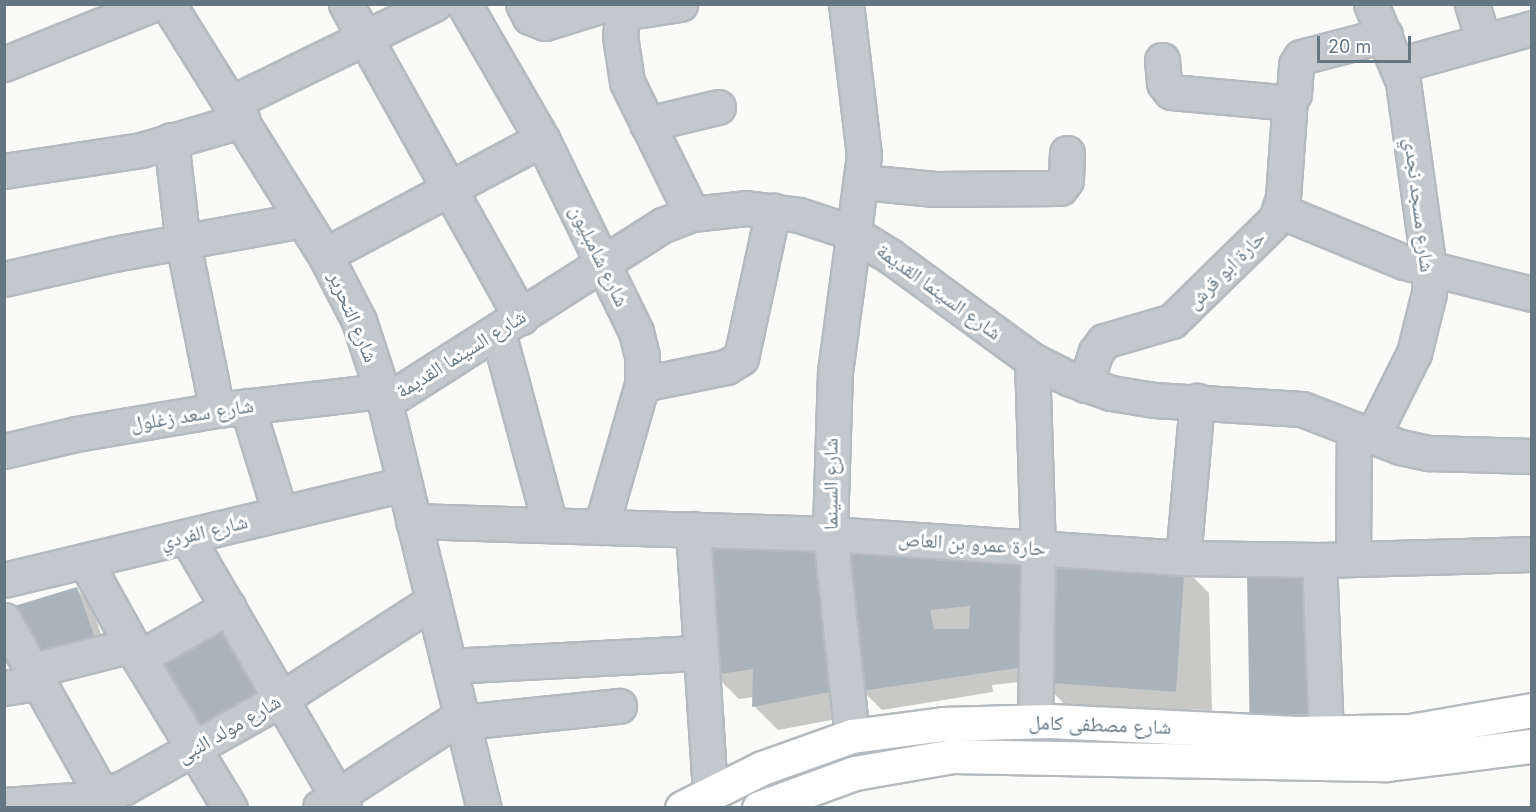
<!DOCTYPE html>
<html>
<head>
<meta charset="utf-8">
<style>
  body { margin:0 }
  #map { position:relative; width:1536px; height:812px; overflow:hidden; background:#fafaf8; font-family:Inter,"Noto Naskh Arabic",sans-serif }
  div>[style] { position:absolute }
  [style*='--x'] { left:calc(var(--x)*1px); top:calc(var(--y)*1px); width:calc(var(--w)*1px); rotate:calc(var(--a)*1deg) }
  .shadow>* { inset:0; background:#0003 }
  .building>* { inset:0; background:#aab3b9; transform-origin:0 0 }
  .roads { filter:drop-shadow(2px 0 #b5babe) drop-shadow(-2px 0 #b5babe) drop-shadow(0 2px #b5babe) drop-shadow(0 -2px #b5babe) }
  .minor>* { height:33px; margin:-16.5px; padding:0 16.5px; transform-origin:16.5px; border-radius:16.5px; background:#c3c8cc }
  .major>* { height:33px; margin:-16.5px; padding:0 16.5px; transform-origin:16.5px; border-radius:16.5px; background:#fff }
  span { translate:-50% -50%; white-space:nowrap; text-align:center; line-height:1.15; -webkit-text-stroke:6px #fff; paint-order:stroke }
  .street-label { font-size:20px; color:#657683 }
  .frame { position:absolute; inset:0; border:6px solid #657683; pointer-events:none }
  .scale { position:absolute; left:1317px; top:36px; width:94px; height:27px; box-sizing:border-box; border:3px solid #657683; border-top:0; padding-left:8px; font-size:18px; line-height:21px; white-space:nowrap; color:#657683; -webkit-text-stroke:4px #fff; paint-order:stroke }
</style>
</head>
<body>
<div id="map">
  <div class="shadow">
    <i style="clip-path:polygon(705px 539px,859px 715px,778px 730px,754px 706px,754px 697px,739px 699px,715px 675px)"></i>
    <i style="clip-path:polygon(846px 541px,1184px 568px,1209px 593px,1212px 710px,1066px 706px,1041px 680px,992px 685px,993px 692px,882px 710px,863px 691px)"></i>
    <i style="clip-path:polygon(1249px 574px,1329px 733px,1274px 727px,1254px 708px)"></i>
    <i style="clip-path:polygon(76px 589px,90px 602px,110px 660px,52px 674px)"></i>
    <i style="clip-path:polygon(287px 715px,220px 754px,200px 734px)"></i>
  </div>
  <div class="building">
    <i style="clip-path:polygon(704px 537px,820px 544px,835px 691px,752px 707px,753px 669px,713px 675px)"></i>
    <i style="clip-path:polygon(evenodd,844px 540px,1034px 553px,1032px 666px,861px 691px,844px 540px,970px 606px,969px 629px,934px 629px,930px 610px,970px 606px)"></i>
    <i style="left:1042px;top:557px;width:143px;height:125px;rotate:4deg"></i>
    <i style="left:1307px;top:571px;width:143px;height:60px;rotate:89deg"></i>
    <i style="clip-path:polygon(77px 587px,98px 647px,38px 661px,11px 607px)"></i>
    <i style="left:226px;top:620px;width:86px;height:86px;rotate:61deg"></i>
  </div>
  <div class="roads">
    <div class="minor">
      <i style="--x:168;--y:4;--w:296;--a:58"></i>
      <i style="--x:325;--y:255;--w:74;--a:62.7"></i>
      <i style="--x:359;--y:321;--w:74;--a:71.8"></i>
      <i style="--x:382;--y:391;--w:429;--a:76.3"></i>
      <i style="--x:346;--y:4;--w:359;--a:60.8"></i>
      <i style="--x:464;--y:4;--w:156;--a:60"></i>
      <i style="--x:542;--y:139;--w:215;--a:64"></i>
      <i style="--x:636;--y:332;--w:25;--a:76"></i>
      <i style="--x:642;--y:356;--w:28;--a:90"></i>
      <i style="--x:642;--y:384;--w:149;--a:106"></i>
      <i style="--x:523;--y:4;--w:15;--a:62"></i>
      <i style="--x:530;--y:17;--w:16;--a:22"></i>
      <i style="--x:545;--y:23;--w:64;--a:-17.3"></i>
      <i style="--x:623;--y:4;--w:32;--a:95"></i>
      <i style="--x:620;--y:36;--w:47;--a:81.3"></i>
      <i style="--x:627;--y:82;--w:147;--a:63.8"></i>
      <i style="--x:846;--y:4;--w:152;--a:83.2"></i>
      <i style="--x:864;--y:155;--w:218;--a:97.6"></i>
      <i style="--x:835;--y:371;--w:163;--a:91.8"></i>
      <i style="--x:830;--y:534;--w:203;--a:83.8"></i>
      <i style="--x:1371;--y:4;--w:84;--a:67.7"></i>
      <i style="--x:1403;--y:82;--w:190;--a:82.1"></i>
      <i style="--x:1429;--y:270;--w:23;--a:90"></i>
      <i style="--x:1429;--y:293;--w:62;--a:104"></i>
      <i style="--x:1414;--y:353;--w:94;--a:116.6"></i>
      <i style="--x:1472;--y:4;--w:39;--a:73"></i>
      <i style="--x:622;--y:13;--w:59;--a:-8.8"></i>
      <i style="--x:1162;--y:60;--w:23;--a:85"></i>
      <i style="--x:1164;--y:83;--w:11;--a:52"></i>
      <i style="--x:1171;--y:92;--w:110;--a:5.2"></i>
      <i style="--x:1281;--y:102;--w:15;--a:-32"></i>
      <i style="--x:1294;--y:94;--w:29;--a:-86"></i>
      <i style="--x:1296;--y:65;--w:9;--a:-58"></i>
      <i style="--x:1301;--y:57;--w:87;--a:-14.7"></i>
      <i style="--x:4;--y:64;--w:161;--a:-21.9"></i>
      <i style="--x:1398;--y:65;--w:139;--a:-15.4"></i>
      <i style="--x:233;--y:102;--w:224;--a:-26"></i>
      <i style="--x:647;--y:124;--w:73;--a:-13.5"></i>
      <i style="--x:171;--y:140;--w:104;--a:83.4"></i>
      <i style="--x:183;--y:243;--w:170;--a:78.5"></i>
      <i style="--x:4;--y:171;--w:139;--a:-8.7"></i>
      <i style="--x:141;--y:150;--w:106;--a:-16.4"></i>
      <i style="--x:863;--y:182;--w:72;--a:5.6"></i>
      <i style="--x:935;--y:189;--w:125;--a:-0.5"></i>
      <i style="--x:1060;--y:188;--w:10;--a:-53"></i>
      <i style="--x:1066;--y:180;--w:27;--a:-88"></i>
      <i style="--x:1280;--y:211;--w:134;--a:22.4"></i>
      <i style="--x:1404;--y:262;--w:132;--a:14"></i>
      <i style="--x:325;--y:255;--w:246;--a:-28.1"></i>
      <i style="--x:4;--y:279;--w:113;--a:-12.8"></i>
      <i style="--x:114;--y:254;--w:192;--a:-10.2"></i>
      <i style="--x:498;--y:332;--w:200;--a:74.9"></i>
      <i style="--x:1032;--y:360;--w:188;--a:88.2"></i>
      <i style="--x:1038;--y:548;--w:173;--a:91"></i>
      <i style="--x:642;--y:384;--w:86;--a:-11.4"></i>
      <i style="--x:726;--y:367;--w:17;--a:-31"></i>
      <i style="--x:741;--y:358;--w:151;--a:-77.8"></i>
      <i style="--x:1085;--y:385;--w:35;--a:-72"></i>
      <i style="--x:1096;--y:352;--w:14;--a:-54"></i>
      <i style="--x:1104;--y:341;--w:71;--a:-16.4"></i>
      <i style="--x:1172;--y:321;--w:146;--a:-44.4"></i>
      <i style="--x:1276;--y:219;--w:22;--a:-72"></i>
      <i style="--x:1283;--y:198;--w:99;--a:-86"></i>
      <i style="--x:385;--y:402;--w:330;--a:-32.5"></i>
      <i style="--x:663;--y:225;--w:31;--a:-21"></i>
      <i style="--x:692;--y:214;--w:54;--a:-6.3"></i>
      <i style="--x:746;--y:208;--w:53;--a:7.5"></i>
      <i style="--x:799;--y:215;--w:55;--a:18.1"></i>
      <i style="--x:851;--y:232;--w:46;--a:31.6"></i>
      <i style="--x:890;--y:256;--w:176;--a:36.2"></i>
      <i style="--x:1032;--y:360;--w:42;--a:26.6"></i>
      <i style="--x:1070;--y:379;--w:43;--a:18.9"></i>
      <i style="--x:1111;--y:393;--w:44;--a:9.2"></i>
      <i style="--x:1154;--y:400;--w:148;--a:3.5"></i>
      <i style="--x:1302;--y:409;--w:105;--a:21.2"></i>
      <i style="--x:1400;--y:447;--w:30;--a:12"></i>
      <i style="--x:1429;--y:453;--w:103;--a:1.7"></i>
      <i style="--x:247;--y:406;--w:112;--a:72.9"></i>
      <i style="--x:4;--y:451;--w:74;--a:-13.3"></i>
      <i style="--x:76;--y:434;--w:143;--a:-9.7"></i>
      <i style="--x:217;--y:410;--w:166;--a:-6.6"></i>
      <i style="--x:413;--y:521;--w:417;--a:1.8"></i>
      <i style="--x:830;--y:534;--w:354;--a:3.9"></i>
      <i style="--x:1183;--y:558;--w:136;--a:0.8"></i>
      <i style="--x:1319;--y:560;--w:213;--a:-1.6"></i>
      <i style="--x:693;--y:529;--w:266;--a:86.3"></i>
      <i style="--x:187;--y:537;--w:313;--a:59.9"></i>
      <i style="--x:1183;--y:558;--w:158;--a:-84.9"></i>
      <i style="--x:1353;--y:559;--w:130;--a:-89.6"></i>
      <i style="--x:1319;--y:560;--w:172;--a:87.7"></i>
      <i style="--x:85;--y:561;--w:111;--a:60.9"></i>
      <i style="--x:139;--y:658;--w:175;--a:58.8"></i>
      <i style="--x:4;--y:580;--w:411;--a:-13.5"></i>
      <i style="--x:4;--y:620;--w:215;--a:60.8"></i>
      <i style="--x:139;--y:658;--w:103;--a:-29.8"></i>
      <i style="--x:449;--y:666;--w:252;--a:-3"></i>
      <i style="--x:33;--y:670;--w:102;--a:-14.2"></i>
      <i style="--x:4;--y:688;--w:36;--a:-9"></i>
      <i style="--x:463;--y:722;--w:157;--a:-5.9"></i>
      <i style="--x:4;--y:805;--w:85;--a:-4"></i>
      <i style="--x:89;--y:799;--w:36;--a:-18"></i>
      <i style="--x:123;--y:788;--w:181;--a:-29.4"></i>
      <i style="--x:281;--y:699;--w:181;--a:-32.8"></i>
      <i style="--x:320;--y:807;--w:168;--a:-32.8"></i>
    </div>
    <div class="major">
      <i style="--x:682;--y:808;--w:89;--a:-26.6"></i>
      <i style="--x:762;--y:768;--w:96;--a:-19.6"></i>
      <i style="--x:852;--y:736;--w:92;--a:-7.5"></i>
      <i style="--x:943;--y:724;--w:107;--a:-1.6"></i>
      <i style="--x:1050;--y:721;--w:246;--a:2.8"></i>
      <i style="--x:1296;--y:733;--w:114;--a:-1"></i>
      <i style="--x:1410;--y:731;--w:124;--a:-9.8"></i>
      <i style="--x:759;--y:808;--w:102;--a:-20"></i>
      <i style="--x:855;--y:773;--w:98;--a:-9.9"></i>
      <i style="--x:952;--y:756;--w:435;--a:1.1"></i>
      <i style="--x:1387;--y:764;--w:146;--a:-7.1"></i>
    </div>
  </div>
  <div class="street-label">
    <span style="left:1419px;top:205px;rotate:83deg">شارع مسجد نجدي</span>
    <span style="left:599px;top:256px;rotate:64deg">شارع شامبليون</span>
    <span style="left:1226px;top:270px;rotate:-45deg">حارة ابو قرش</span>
    <span style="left:939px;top:292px;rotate:36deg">شارع السينما القديمة</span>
    <span style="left:353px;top:317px;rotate:67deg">شارع التحرير</span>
    <span style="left:461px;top:354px;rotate:-32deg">شارع السينما القديمة</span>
    <span style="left:192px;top:415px;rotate:-9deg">شارع سعد زغلول</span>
    <span style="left:831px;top:484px;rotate:-90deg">شارع السينما</span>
    <span style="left:204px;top:532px;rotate:-14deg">شارع الفردي</span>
    <span style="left:972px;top:544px;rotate:4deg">حارة عمرو بن العاص</span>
    <span style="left:1100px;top:725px;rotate:2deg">شارع مصطفى كامل</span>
    <span style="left:229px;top:729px;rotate:-30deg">شارع مولد النبى</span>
  </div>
  <div class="frame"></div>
  <div class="scale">20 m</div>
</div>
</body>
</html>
